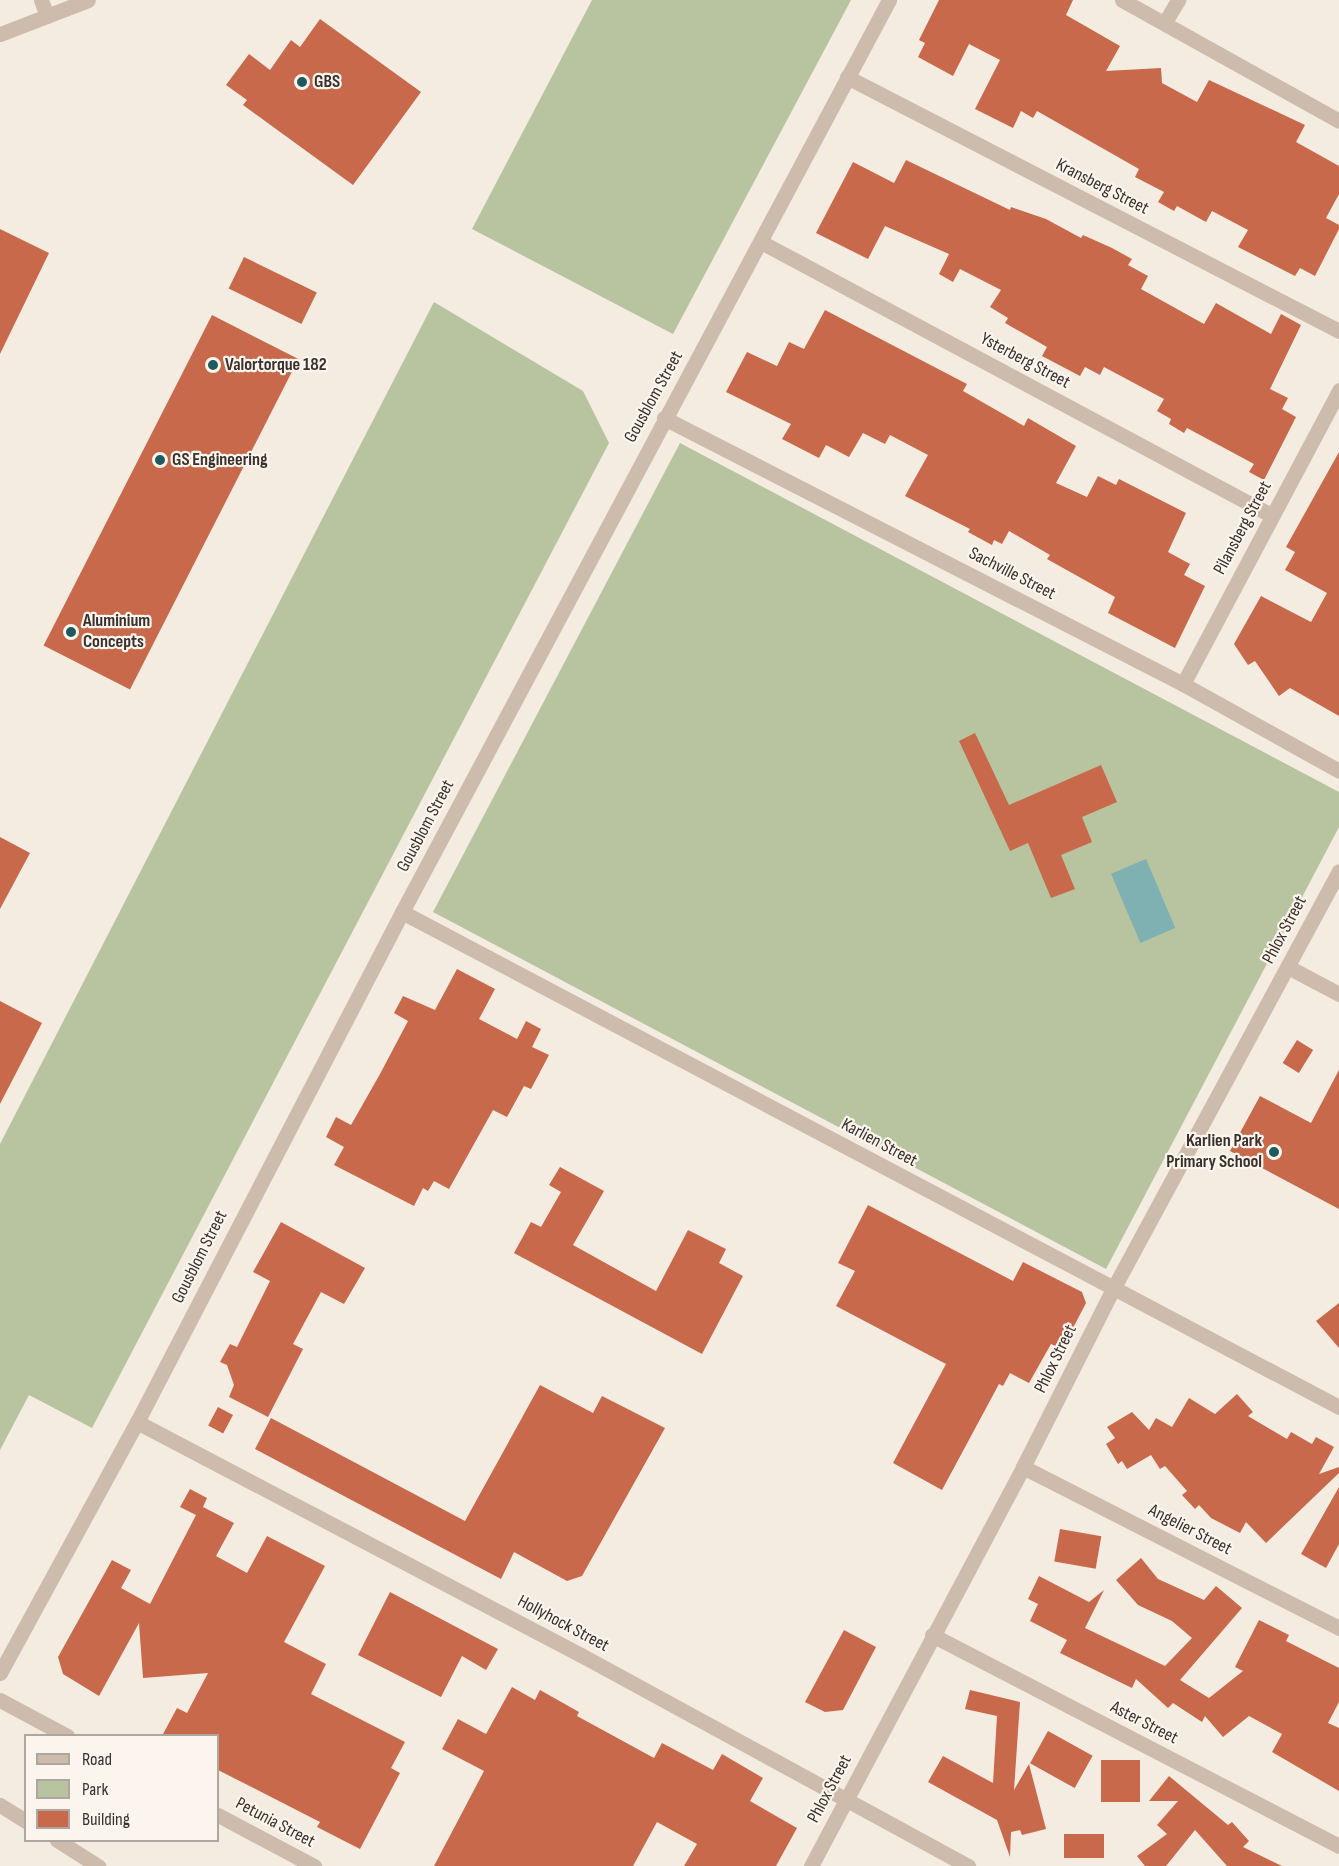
<!DOCTYPE html>
<html>
<head>
<meta charset="utf-8">
<style>
  body { margin:0 }
  #map { position:relative; width:1339px; height:1866px; overflow:hidden; background:#f4ebe1; font-family:"Sofia Sans Condensed",sans-serif }
  div>[style] { position:absolute }
  [style*='--x'] { left:calc(var(--x)*1px); top:calc(var(--y)*1px); width:calc(var(--w)*1px); rotate:calc(var(--a)*1deg) }
  .green>* { inset:0; background:#b8c4a0 }
  .water>* { inset:0; background:#7fb0b2; transform-origin:0 0 }
  .building>* { inset:0; background:#c8694b; transform-origin:0 0 }
  .minor>* { height:15px; margin:-7.5px; padding:0 7.5px; transform-origin:7.5px; border-radius:7.5px; background:#cdbbac }
  .dots>* { width:16px; height:16px; translate:-50% -50%; box-sizing:border-box; border:3px solid #fbf5ee; border-radius:50% }
  span { translate:-50% -50%; white-space:nowrap; text-align:center; line-height:1.15; -webkit-text-stroke:4.5px #fbf5ee; paint-order:stroke }
  .poi-label { font-size:18px; color:#3b302b; font-weight:700 }
  .left { translate:0 -50%; text-align:left }
  .right { translate:-100% -50%; text-align:right }
  .street-label { font-size:18px; color:#3b302b }
  .legend { position:absolute; left:24px; top:1734px; width:195px; height:108px; box-sizing:border-box; background:#fbf5ee; border:2px solid #aea6a0; margin:0; padding:8px 10px; list-style:none; font-size:18px; color:#3b302b }
  .legend li { display:flex; align-items:center; gap:12px; height:30px }
  .legend b { width:30px; border:2px solid #aea6a0 }
</style>
</head>
<body>
<div id="map">
  <div class="green">
    <i style="clip-path:polygon(592px 0,851px 0,673px 334px,472px 229px)"></i>
    <i style="clip-path:polygon(434px 302px,583px 391px,609px 443px,92px 1428px,29px 1395px,0 1450px,0 1144px)"></i>
    <i style="clip-path:polygon(680px 443px,1339px 792px,1339px 827px,1106px 1269px,433px 912px)"></i>
  </div>
  <div class="water">
    <i style="left:1146px;top:859px;width:75px;height:38px;rotate:67deg"></i>
  </div>
  <div class="building">
    <i style="clip-path:polygon(939px 0,1073px 0,1066px 15px,1120px 46px,1106px 71px,1161px 68px,1162px 83px,1197px 102px,1209px 80px,1305px 125px,1296px 142px,1339px 166px,1339px 194px,1326px 218px,1339px 225px,1339px 229px,1315px 276px,1300px 268px,1295px 276px,1238px 247px,1248px 230px,1212px 211px,1206px 222px,1177px 206px,1174px 211px,1158px 202px,1164px 192px,1135px 177px,1139px 169px,1037px 111px,1033px 118px,1021px 111px,1013px 128px,975px 109px,1000px 60px,969px 44px,953px 76px,918px 57px,925px 43px,919px 40px)"></i>
    <i style="clip-path:polygon(320px 19px,421px 92px,353px 185px,243px 105px,247px 100px,226px 85px,249px 54px,270px 70px,291px 40px,300px 47px)"></i>
    <i style="clip-path:polygon(906px 160px,1010px 210px,1011px 207px,1046px 219px,1081px 238px,1083px 235px,1112px 248px,1132px 259px,1128px 265px,1148px 276px,1141px 289px,1204px 324px,1216px 303px,1271px 334px,1281px 314px,1301px 325px,1270px 389px,1288px 398px,1282px 409px,1296px 417px,1264px 480px,1249px 472px,1254px 464px,1187px 428px,1184px 433px,1169px 424px,1171px 419px,1157px 411px,1164px 399px,1104px 367px,1100px 375px,1085px 367px,1080px 376px,1042px 356px,1047px 347px,1005px 323px,1008px 318px,990px 307px,1001px 290px,960px 269px,953px 282px,939px 274px,949px 254px,885px 226px,868px 259px,816px 233px,853px 162px,894px 183px)"></i>
    <i style="clip-path:polygon(0 229px,49px 253px,0 354px)"></i>
    <i style="left:244px;top:257px;width:81px;height:35px;rotate:26deg"></i>
    <i style="clip-path:polygon(825px 310px,967px 384px,963px 391px,1024px 426px,1028px 418px,1076px 446px,1056px 483px,1087px 497px,1098px 476px,1116px 485px,1119px 479px,1186px 513px,1168px 552px,1190px 564px,1184px 575px,1205px 586px,1175px 648px,1108px 613px,1115px 597px,1047px 559px,1050px 555px,1009px 531px,1002px 544px,994px 540px,992px 545px,968px 532px,970px 529px,905px 496px,928px 455px,890px 435px,885px 444px,863px 433px,849px 457px,826px 445px,819px 458px,782px 439px,791px 424px,726px 392px,747px 352px,777px 366px,789px 342px,804px 349px)"></i>
    <i style="left:212px;top:315px;width:97px;height:371px;rotate:27deg"></i>
    <i style="clip-path:polygon(1339px 452px,1339px 716px,1290px 688px,1279px 696px,1255px 661px,1248px 665px,1234px 644px,1261px 596px,1311px 622px,1327px 593px,1285px 570px,1295px 552px,1286px 547px)"></i>
    <i style="clip-path:polygon(975px 733px,1009px 805px,1101px 765px,1117px 802px,1082px 817px,1092px 842px,1061px 855px,1075px 889px,1051px 898px,1028px 843px,1010px 851px,959px 741px)"></i>
    <i style="clip-path:polygon(0 837px,30px 853px,0 909px)"></i>
    <i style="clip-path:polygon(457px 969px,495px 989px,479px 1019px,517px 1039px,526px 1021px,541px 1029px,532px 1047px,549px 1055px,531px 1089px,524px 1086px,507px 1117px,493px 1110px,449px 1189px,434px 1181px,428px 1191px,423px 1188px,414px 1206px,334px 1165px,344px 1147px,326px 1137px,336px 1117px,351px 1125px,380px 1074px,408px 1021px,394px 1013px,403px 996px,435px 1010px)"></i>
    <i style="clip-path:polygon(0 1001px,42px 1023px,0 1104px)"></i>
    <i style="left:1297px;top:1040px;width:19px;height:27px;rotate:32deg"></i>
    <i style="clip-path:polygon(1339px 1070px,1339px 1209px,1230px 1151px,1260px 1096px,1311px 1123px)"></i>
    <i style="clip-path:polygon(560px 1167px,604px 1191px,573px 1245px,656px 1291px,688px 1230px,726px 1249px,719px 1263px,743px 1276px,702px 1354px,514px 1253px,531px 1222px,541px 1227px,561px 1192px,549px 1185px)"></i>
    <i style="clip-path:polygon(868px 1205px,1013px 1281px,1023px 1262px,1082px 1292px,1086px 1303px,1062px 1349px,1051px 1344px,1029px 1383px,1010px 1373px,1003px 1386px,999px 1384px,942px 1490px,893px 1463px,946px 1364px,836px 1306px,855px 1271px,838px 1263px)"></i>
    <i style="clip-path:polygon(281px 1222px,365px 1268px,344px 1304px,321px 1292px,293px 1344px,303px 1349px,268px 1417px,229px 1397px,234px 1385px,227px 1365px,220px 1362px,230px 1344px,237px 1347px,270px 1281px,253px 1272px)"></i>
    <i style="clip-path:polygon(1339px 1303px,1339px 1348px,1316px 1321px)"></i>
    <i style="clip-path:polygon(540px 1385px,593px 1413px,602px 1396px,665px 1428px,582px 1576px,567px 1581px,514px 1552px,501px 1579px,255px 1449px,271px 1418px,465px 1521px)"></i>
    <i style="clip-path:polygon(1237px 1394px,1253px 1412px,1248px 1416px,1287px 1439px,1291px 1432px,1312px 1444px,1316px 1437px,1334px 1447px,1319px 1474px,1339px 1467px,1339px 1473px,1266px 1543px,1246px 1522px,1240px 1533px,1211px 1518px,1199px 1505px,1195px 1509px,1182px 1495px,1187px 1491px,1165px 1466px,1160px 1469px,1151px 1455px,1127px 1469px,1122px 1461px,1118px 1464px,1106px 1444px,1115px 1438px,1107px 1427px,1132px 1412px,1149px 1430px,1156px 1418px,1172px 1427px,1189px 1398px,1215px 1414px)"></i>
    <i style="left:218px;top:1407px;width:17px;height:21px;rotate:28deg"></i>
    <i style="clip-path:polygon(1339px 1487px,1339px 1544px,1326px 1568px,1301px 1554px)"></i>
    <i style="clip-path:polygon(190px 1489px,207px 1498px,203px 1507px,234px 1523px,216px 1556px,247px 1573px,267px 1536px,325px 1566px,284px 1642px,326px 1664px,311px 1694px,405px 1742px,391px 1768px,400px 1773px,360px 1849px,317px 1827px,320px 1822px,218px 1770px,218px 1736px,162px 1736px,177px 1708px,187px 1713px,208px 1673px,143px 1678px,139px 1623px,99px 1696px,63px 1674px,58px 1657px,112px 1560px,131px 1570px,121px 1588px,150px 1604px,196px 1515px,180px 1507px)"></i>
    <i style="left:1060px;top:1529px;width:42px;height:33px;rotate:10deg"></i>
    <i style="clip-path:polygon(1141px 1558px,1158px 1579px,1204px 1600px,1216px 1586px,1242px 1608px,1180px 1680px,1209px 1698px,1243px 1671px,1235px 1667px,1259px 1620px,1289px 1635px,1286px 1641px,1339px 1668px,1339px 1702px,1328px 1723px,1339px 1728px,1339px 1791px,1272px 1752px,1282px 1734px,1249px 1716px,1223px 1737px,1205px 1716px,1202px 1722px,1173px 1703px,1168px 1708px,1136px 1679px,1132px 1688px,1060px 1653px,1067px 1640px,1030px 1621px,1038px 1604px,1028px 1599px,1039px 1576px,1089px 1602px,1104px 1590px,1085px 1628px,1165px 1666px,1192px 1638px,1172px 1621px,1138px 1605px,1116px 1580px)"></i>
    <i style="clip-path:polygon(390px 1592px,498px 1649px,486px 1670px,462px 1656px,441px 1697px,358px 1655px)"></i>
    <i style="clip-path:polygon(844px 1630px,876px 1647px,843px 1710px,825px 1712px,805px 1702px)"></i>
    <i style="clip-path:polygon(512px 1687px,535px 1700px,540px 1690px,579px 1712px,577px 1716px,654px 1758px,662px 1743px,713px 1770px,722px 1754px,763px 1778px,750px 1801px,797px 1828px,776px 1866px,684px 1866px,697px 1844px,657px 1822px,633px 1866px,434px 1866px,484px 1771px,442px 1749px,458px 1719px,486px 1734px)"></i>
    <i style="clip-path:polygon(970px 1690px,1020px 1702px,1014px 1790px,1029px 1764px,1046px 1829px,1022px 1835px,1020px 1830px,1011px 1832px,1010px 1857px,997px 1820px,928px 1782px,943px 1756px,993px 1783px,997px 1716px,965px 1709px)"></i>
    <i style="left:1048px;top:1731px;width:51px;height:37px;rotate:29deg"></i>
    <i style="left:1140px;top:1760px;width:42px;height:39px;rotate:90deg"></i>
    <i style="clip-path:polygon(1169px 1776px,1228px 1825px,1232px 1822px,1249px 1841px,1243px 1847px,1282px 1866px,1227px 1866px,1195px 1830px,1166px 1866px,1145px 1866px,1137px 1856px,1167px 1834px,1157px 1825px,1178px 1801px,1149px 1801px)"></i>
    <i style="left:1104px;top:1834px;width:24px;height:40px;rotate:90deg"></i>
  </div>
  <div class="minor">
    <i style="--x:41;--y:0;--w:17;--a:69"></i>
    <i style="--x:1122;--y:0;--w:248;--a:29.1"></i>
    <i style="--x:1165;--y:22;--w:26;--a:-59"></i>
    <i style="--x:0;--y:34;--w:94;--a:-21.1"></i>
    <i style="--x:847;--y:77;--w:554;--a:27.31"></i>
    <i style="--x:761;--y:242;--w:578;--a:28.16"></i>
    <i style="--x:664;--y:418;--w:583;--a:27.14"></i>
    <i style="--x:1183;--y:684;--w:179;--a:29.1"></i>
    <i style="--x:1183;--y:684;--w:333;--a:-62"></i>
    <i style="--x:402;--y:912;--w:1060;--a:27.85"></i>
    <i style="--x:1288;--y:967;--w:58;--a:27.9"></i>
    <i style="--x:137;--y:1422;--w:501;--a:27.69"></i>
    <i style="--x:581;--y:1655;--w:441;--a:28.6"></i>
    <i style="--x:1023;--y:1467;--w:355;--a:27"></i>
    <i style="--x:932;--y:1635;--w:458;--a:27.4"></i>
    <i style="--x:0;--y:1673;--w:286;--a:-61.4"></i>
    <i style="--x:137;--y:1422;--w:575;--a:-62.54"></i>
    <i style="--x:402;--y:912;--w:1034;--a:-61.9"></i>
    <i style="--x:0;--y:1700;--w:76;--a:28.2"></i>
    <i style="--x:0;--y:1805;--w:31;--a:32"></i>
    <i style="--x:218;--y:1815;--w:109;--a:28"></i>
    <i style="--x:57;--y:1840;--w:49;--a:32.4"></i>
    <i style="--x:811;--y:1866;--w:452;--a:-62"></i>
    <i style="--x:1023;--y:1467;--w:199;--a:-63.2"></i>
    <i style="--x:1113;--y:1289;--w:475;--a:-61.6"></i>
  </div>
  <div class="dots">
    <i style="left:302px;top:82px;background:#1f5a5e"></i>
    <i style="left:213px;top:365px;background:#1f5a5e"></i>
    <i style="left:160px;top:460px;background:#1f5a5e"></i>
    <i style="left:71px;top:632px;background:#1f5a5e"></i>
    <i style="left:1274px;top:1152px;background:#1f5a5e"></i>
  </div>
  <div class="poi-label">
    <span class="left" style="left:314px;top:82px">GBS</span>
    <span class="left" style="left:225px;top:365px">Valortorque 182</span>
    <span class="left" style="left:172px;top:460px">GS Engineering</span>
    <span class="left" style="left:83px;top:632px">Aluminium<br>Concepts</span>
    <span class="right" style="left:1262px;top:1152px">Karlien Park<br>Primary School</span>
  </div>
  <div class="street-label">
    <span style="left:1102px;top:187px;rotate:27deg">Kransberg Street</span>
    <span style="left:1025px;top:361px;rotate:28deg">Ysterberg Street</span>
    <span style="left:654px;top:397px;rotate:-61deg">Gousblom Street</span>
    <span style="left:1243px;top:528px;rotate:-62deg">Pilansberg Street</span>
    <span style="left:1012px;top:574px;rotate:27deg">Sachville Street</span>
    <span style="left:426px;top:826px;rotate:-62deg">Gousblom Street</span>
    <span style="left:1285px;top:930px;rotate:-62deg">Phlox Street</span>
    <span style="left:879px;top:1143px;rotate:28deg">Karlien Street</span>
    <span style="left:200px;top:1257px;rotate:-63deg">Gousblom Street</span>
    <span style="left:1056px;top:1359px;rotate:-64deg">Phlox Street</span>
    <span style="left:1190px;top:1530px;rotate:27deg">Angelier Street</span>
    <span style="left:563px;top:1624px;rotate:28deg">Hollyhock Street</span>
    <span style="left:1144px;top:1723px;rotate:27deg">Aster Street</span>
    <span style="left:830px;top:1789px;rotate:-62deg">Phlox Street</span>
    <span style="left:275px;top:1823px;rotate:28deg">Petunia Street</span>
  </div>
  <ul class="legend">
  <li><b style="height:8px;background:#cdbbac"></b>Road</li>
  <li><b style="height:16px;background:#b8c4a0"></b>Park</li>
  <li><b style="height:16px;background:#c8694b"></b>Building</li>
  </ul>
</div>
</body>
</html>
